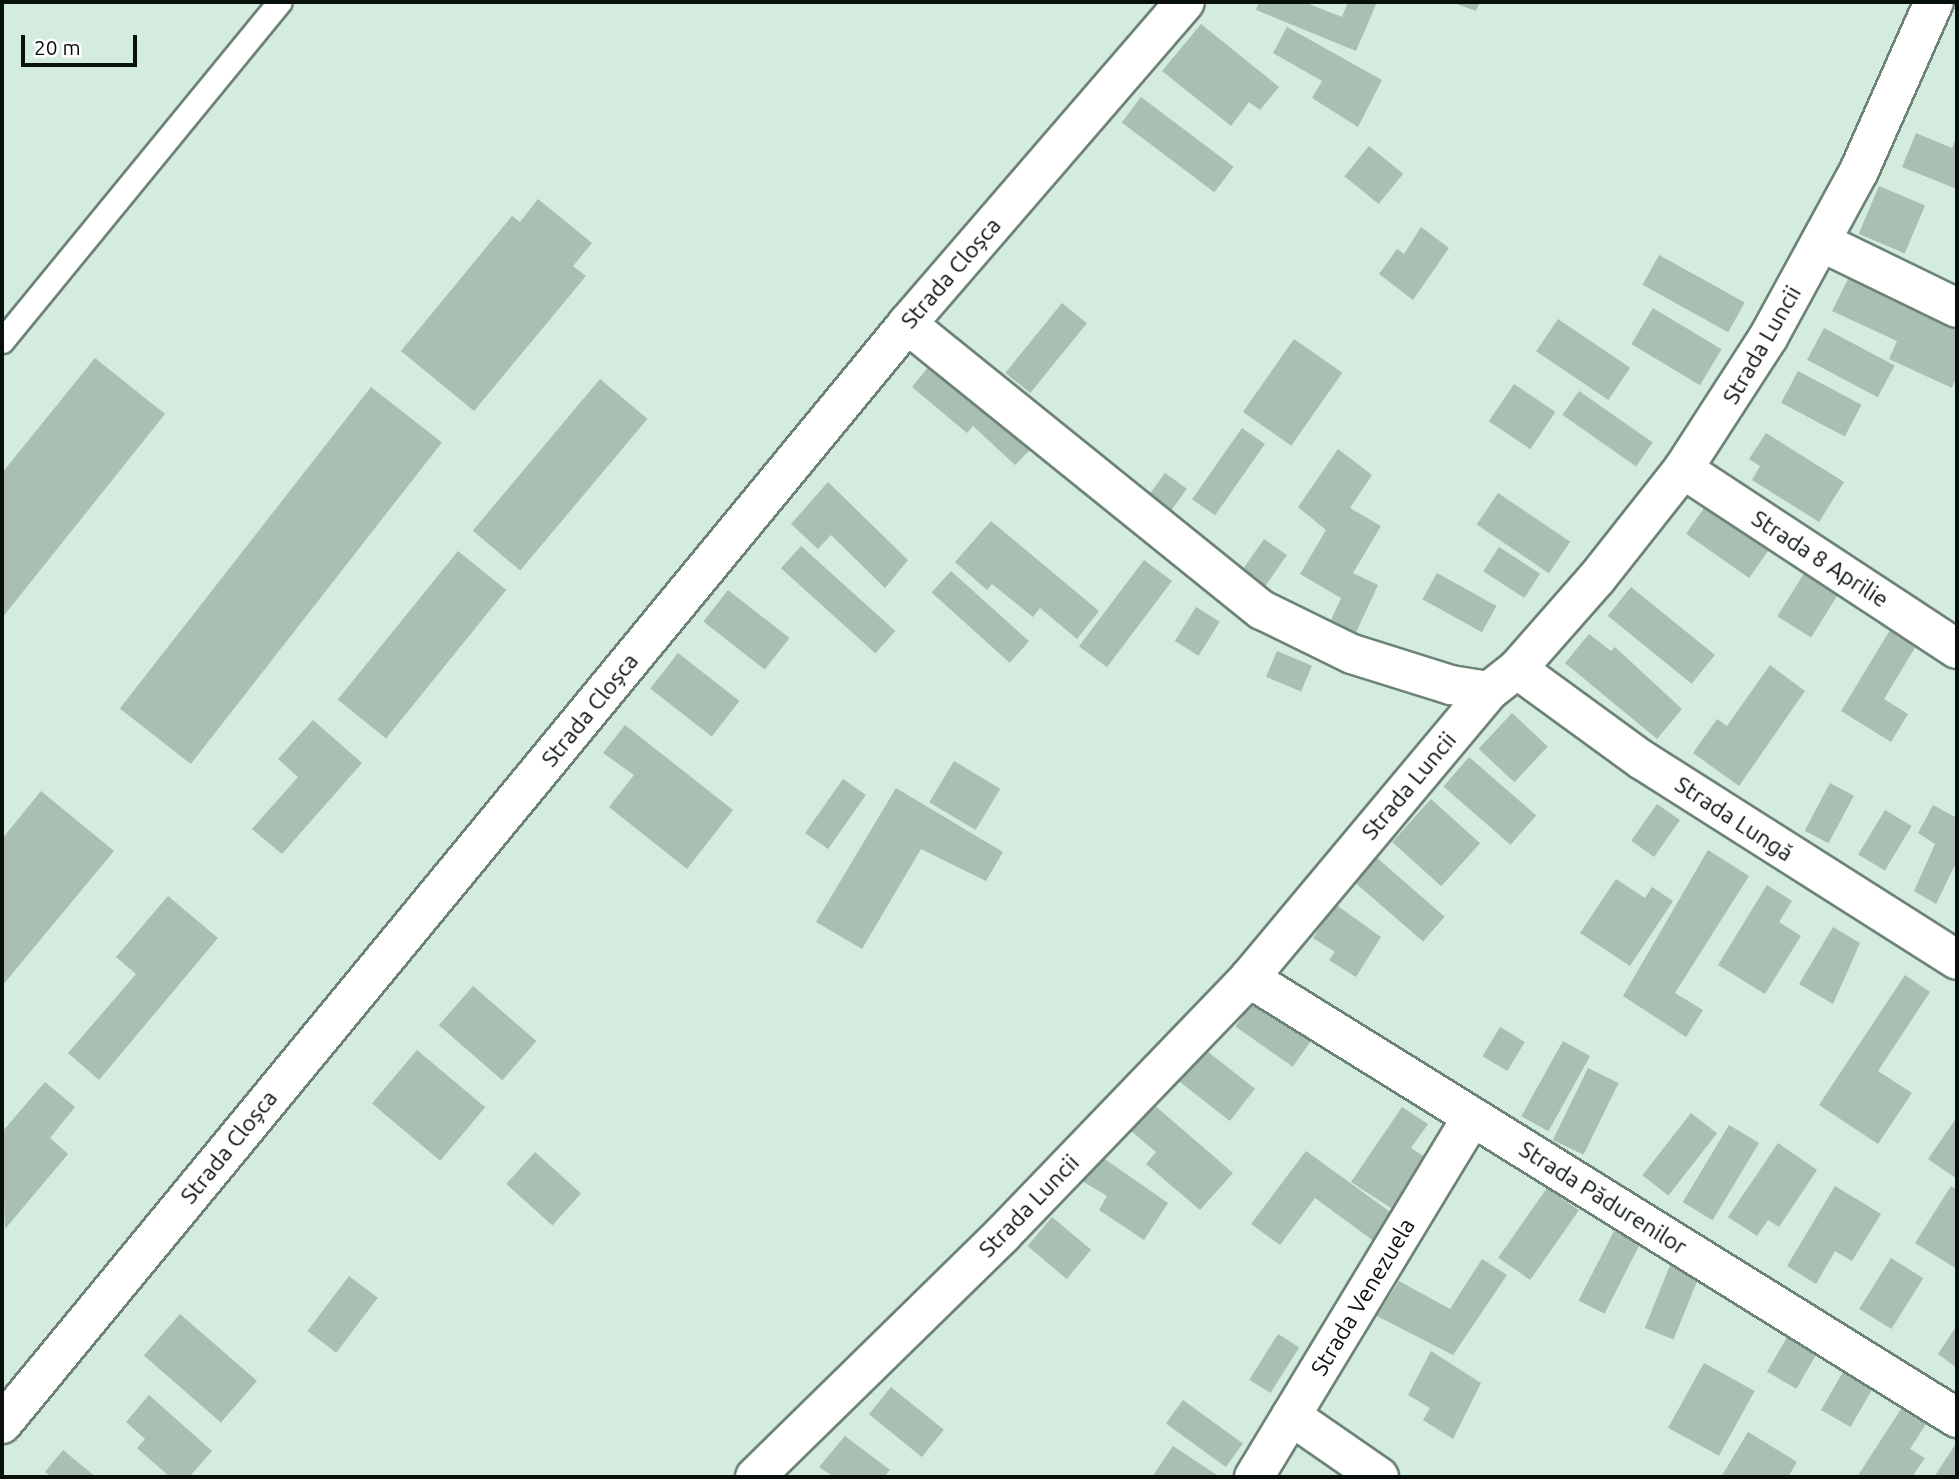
<!DOCTYPE html>
<html>
<head>
<meta charset="utf-8">
<style>
  body { margin:0 }
  #map { position:relative; width:1959px; height:1479px; overflow:hidden; background:#d3ecdd; font-family:Ubuntu,sans-serif }
  div>[style] { position:absolute }
  [style*='--x'] { left:calc(var(--x)*1px); top:calc(var(--y)*1px); width:calc(var(--w)*1px); rotate:calc(var(--a)*1deg) }
  .building>* { inset:0; background:#a8bfb1; transform-origin:0 0 }
  .roads { filter:drop-shadow(2px 0 #6d8376) drop-shadow(-2px 0 #6d8376) drop-shadow(0 2px #6d8376) drop-shadow(0 -2px #6d8376) }
  .service>* { height:23px; margin:-11.5px; padding:0 11.5px; transform-origin:11.5px; border-radius:11.5px; background:#fff }
  .minor>* { height:38px; margin:-19px; padding:0 19px; transform-origin:19px; border-radius:19px; background:#fff }
  span { translate:-50% -50%; white-space:nowrap; text-align:center; line-height:1.15; -webkit-text-stroke:7px #fff; paint-order:stroke }
  .street-label { font-size:23px; color:#07100b }
  .frame { position:absolute; inset:0; border:4px solid #07100b; pointer-events:none }
  .scale { position:absolute; left:21px; top:35px; width:116px; height:32px; box-sizing:border-box; border:4px solid #07100b; border-top:0; padding-left:9px; font-size:21px; line-height:24px; white-space:nowrap; color:#07100b; -webkit-text-stroke:5px #fff; paint-order:stroke }
</style>
</head>
<body>
<div id="map">
  <div class="building">
    <i style="clip-path:polygon(1259px 2px,1304px 2px,1342px 17px,1348px 2px,1377px 2px,1356px 51px,1256px 10px)"></i>
    <i style="clip-path:polygon(1451px 2px,1480px 2px,1476px 11px)"></i>
    <i style="clip-path:polygon(1201px 24px,1279px 87px,1260px 110px,1249px 102px,1231px 126px,1162px 71px)"></i>
    <i style="clip-path:polygon(1287px 27px,1382px 80px,1358px 127px,1312px 98px,1322px 81px,1273px 53px)"></i>
    <i style="left:1141px;top:97px;width:116px;height:32px;rotate:37deg"></i>
    <i style="clip-path:polygon(1916px 133px,1952px 148px,1957px 135px,1957px 189px,1902px 167px)"></i>
    <i style="left:1369px;top:146px;width:44px;height:39px;rotate:39deg"></i>
    <i style="left:1879px;top:186px;width:50px;height:52px;rotate:23deg"></i>
    <i style="clip-path:polygon(538px 199px,592px 243px,573px 266px,586px 276px,474px 411px,401px 351px,512px 216px,520px 222px)"></i>
    <i style="clip-path:polygon(1421px 227px,1449px 248px,1413px 300px,1379px 274px,1397px 249px,1404px 254px)"></i>
    <i style="left:1659px;top:255px;width:98px;height:34px;rotate:29deg"></i>
    <i style="clip-path:polygon(1849px 277px,1957px 328px,1957px 375px,1952px 388px,1889px 359px,1897px 341px,1832px 311px)"></i>
    <i style="left:1062px;top:303px;width:32px;height:90px;rotate:39deg"></i>
    <i style="left:1653px;top:308px;width:80px;height:42px;rotate:31deg"></i>
    <i style="left:1558px;top:319px;width:87px;height:39px;rotate:34deg"></i>
    <i style="left:1824px;top:328px;width:80px;height:36px;rotate:28deg"></i>
    <i style="left:1294px;top:339px;width:59px;height:89px;rotate:35deg"></i>
    <i style="clip-path:polygon(95px 358px,165px 414px,2px 618px,2px 473px)"></i>
    <i style="clip-path:polygon(933px 361px,1033px 447px,1015px 465px,973px 426px,967px 433px,912px 387px)"></i>
    <i style="left:1798px;top:371px;width:72px;height:36px;rotate:28deg"></i>
    <i style="left:600px;top:379px;width:62px;height:198px;rotate:40deg"></i>
    <i style="left:1514px;top:384px;width:50px;height:45px;rotate:34deg"></i>
    <i style="left:371px;top:387px;width:90px;height:408px;rotate:38deg"></i>
    <i style="left:1579px;top:391px;width:90px;height:29px;rotate:35deg"></i>
    <i style="left:1242px;top:428px;width:28px;height:87px;rotate:35deg"></i>
    <i style="clip-path:polygon(1766px 433px,1844px 482px,1819px 522px,1752px 480px,1760px 466px,1749px 459px)"></i>
    <i style="clip-path:polygon(1338px 449px,1372px 475px,1350px 508px,1381px 526px,1353px 573px,1378px 585px,1351px 643px,1326px 631px,1341px 598px,1300px 574px,1326px 530px,1298px 507px)"></i>
    <i style="left:1165px;top:473px;width:27px;height:39px;rotate:36deg"></i>
    <i style="clip-path:polygon(828px 482px,908px 560px,885px 588px,831px 535px,818px 549px,791px 524px)"></i>
    <i style="left:1498px;top:493px;width:87px;height:38px;rotate:34deg"></i>
    <i style="left:1709px;top:501px;width:77px;height:40px;rotate:35deg"></i>
    <i style="clip-path:polygon(991px 521px,1099px 611px,1077px 639px,1040px 608px,1033px 617px,992px 584px,987px 590px,955px 562px)"></i>
    <i style="left:1264px;top:539px;width:28px;height:46px;rotate:35deg"></i>
    <i style="left:801px;top:546px;width:127px;height:30px;rotate:42deg"></i>
    <i style="left:1499px;top:547px;width:49px;height:29px;rotate:33deg"></i>
    <i style="left:458px;top:551px;width:62px;height:191px;rotate:39deg"></i>
    <i style="left:1144px;top:560px;width:35px;height:108px;rotate:37deg"></i>
    <i style="left:1808px;top:567px;width:40px;height:58px;rotate:32deg"></i>
    <i style="left:951px;top:571px;width:105px;height:29px;rotate:42deg"></i>
    <i style="left:1437px;top:573px;width:68px;height:30px;rotate:29deg"></i>
    <i style="left:1631px;top:587px;width:108px;height:37px;rotate:39deg"></i>
    <i style="left:728px;top:590px;width:78px;height:40px;rotate:38deg"></i>
    <i style="left:1196px;top:607px;width:28px;height:40px;rotate:32deg"></i>
    <i style="clip-path:polygon(1893px 625px,1919px 641px,1884px 699px,1908px 714px,1891px 742px,1841px 711px)"></i>
    <i style="clip-path:polygon(1589px 634px,1611px 651px,1615px 647px,1682px 709px,1657px 739px,1565px 663px)"></i>
    <i style="left:1277px;top:651px;width:38px;height:28px;rotate:23deg"></i>
    <i style="left:678px;top:653px;width:78px;height:45px;rotate:38deg"></i>
    <i style="clip-path:polygon(1770px 665px,1805px 691px,1739px 786px,1693px 753px,1717px 719px,1727px 726px)"></i>
    <i style="left:1512px;top:713px;width:49px;height:49px;rotate:43deg"></i>
    <i style="clip-path:polygon(313px 720px,362px 763px,282px 854px,252px 829px,298px 777px,278px 759px)"></i>
    <i style="clip-path:polygon(625px 725px,733px 810px,687px 869px,609px 807px,634px 775px,603px 753px)"></i>
    <i style="left:1469px;top:757px;width:89px;height:39px;rotate:41deg"></i>
    <i style="left:954px;top:761px;width:54px;height:48px;rotate:31deg"></i>
    <i style="left:843px;top:779px;width:28px;height:66px;rotate:35deg"></i>
    <i style="left:1830px;top:783px;width:27px;height:54px;rotate:28deg"></i>
    <i style="clip-path:polygon(896px 788px,1003px 852px,986px 881px,921px 849px,862px 949px,816px 922px)"></i>
    <i style="clip-path:polygon(41px 791px,114px 851px,2px 986px,2px 839px)"></i>
    <i style="left:1431px;top:799px;width:66px;height:58px;rotate:42deg"></i>
    <i style="left:1657px;top:804px;width:28px;height:45px;rotate:35deg"></i>
    <i style="clip-path:polygon(1933px 805px,1957px 818px,1957px 861px,1936px 904px,1914px 891px,1935px 844px,1918px 833px)"></i>
    <i style="left:1885px;top:810px;width:31px;height:52px;rotate:31deg"></i>
    <i style="clip-path:polygon(1708px 850px,1749px 876px,1675px 993px,1703px 1010px,1686px 1037px,1623px 996px)"></i>
    <i style="left:1376px;top:857px;width:91px;height:33px;rotate:41deg"></i>
    <i style="clip-path:polygon(1616px 879px,1645px 898px,1652px 887px,1673px 901px,1630px 966px,1580px 933px)"></i>
    <i style="clip-path:polygon(1767px 885px,1792px 901px,1779px 922px,1801px 936px,1765px 994px,1718px 965px)"></i>
    <i style="clip-path:polygon(168px 896px,218px 938px,99px 1080px,68px 1053px,136px 974px,116px 957px)"></i>
    <i style="clip-path:polygon(1335px 904px,1381px 937px,1356px 977px,1329px 960px,1335px 952px,1313px 938px)"></i>
    <i style="clip-path:polygon(1833px 927px,1860px 943px,1833px 1004px,1799px 984px)"></i>
    <i style="clip-path:polygon(1905px 975px,1930px 992px,1878px 1071px,1912px 1093px,1878px 1144px,1819px 1105px)"></i>
    <i style="left:473px;top:986px;width:84px;height:52px;rotate:41deg"></i>
    <i style="left:1259px;top:993px;width:70px;height:41px;rotate:35deg"></i>
    <i style="left:1500px;top:1027px;width:29px;height:34px;rotate:31deg"></i>
    <i style="left:1563px;top:1041px;width:31px;height:86px;rotate:29deg"></i>
    <i style="left:1203px;top:1048px;width:66px;height:41px;rotate:38deg"></i>
    <i style="left:417px;top:1050px;width:89px;height:70px;rotate:40deg"></i>
    <i style="left:1588px;top:1068px;width:34px;height:80px;rotate:26deg"></i>
    <i style="clip-path:polygon(45px 1082px,75px 1107px,50px 1138px,68px 1154px,5px 1229px,2px 1132px)"></i>
    <i style="clip-path:polygon(1153px 1104px,1233px 1173px,1200px 1210px,1146px 1164px,1156px 1152px,1130px 1130px)"></i>
    <i style="clip-path:polygon(1402px 1107px,1428px 1124px,1411px 1148px,1428px 1159px,1394px 1210px,1351px 1182px)"></i>
    <i style="left:1691px;top:1113px;width:33px;height:79px;rotate:38deg"></i>
    <i style="clip-path:polygon(1957px 1117px,1957px 1179px,1928px 1159px)"></i>
    <i style="left:1729px;top:1125px;width:35px;height:90px;rotate:31deg"></i>
    <i style="clip-path:polygon(1778px 1143px,1817px 1170px,1779px 1227px,1768px 1220px,1757px 1236px,1728px 1217px)"></i>
    <i style="clip-path:polygon(1306px 1151px,1393px 1214px,1375px 1242px,1315px 1198px,1280px 1245px,1251px 1224px)"></i>
    <i style="left:535px;top:1152px;width:62px;height:43px;rotate:42deg"></i>
    <i style="clip-path:polygon(1099px 1155px,1168px 1203px,1144px 1240px,1099px 1210px,1107px 1196px,1082px 1181px)"></i>
    <i style="clip-path:polygon(1835px 1186px,1881px 1214px,1852px 1261px,1835px 1251px,1816px 1284px,1787px 1266px)"></i>
    <i style="clip-path:polygon(1951px 1186px,1957px 1190px,1957px 1269px,1915px 1243px)"></i>
    <i style="left:1547px;top:1188px;width:39px;height:85px;rotate:35deg"></i>
    <i style="left:1052px;top:1217px;width:51px;height:38px;rotate:40deg"></i>
    <i style="left:1614px;top:1231px;width:29px;height:78px;rotate:27deg"></i>
    <i style="left:1891px;top:1258px;width:38px;height:60px;rotate:32deg"></i>
    <i style="clip-path:polygon(1482px 1259px,1507px 1275px,1453px 1355px,1377px 1316px,1399px 1281px,1450px 1309px)"></i>
    <i style="left:1671px;top:1263px;width:31px;height:70px;rotate:22deg"></i>
    <i style="left:349px;top:1276px;width:36px;height:69px;rotate:37deg"></i>
    <i style="left:180px;top:1314px;width:102px;height:55px;rotate:41deg"></i>
    <i style="clip-path:polygon(1957px 1325px,1957px 1368px,1938px 1354px)"></i>
    <i style="left:1790px;top:1332px;width:34px;height:46px;rotate:30deg"></i>
    <i style="left:1278px;top:1334px;width:25px;height:54px;rotate:32deg"></i>
    <i style="clip-path:polygon(1431px 1351px,1481px 1383px,1453px 1439px,1423px 1420px,1430px 1408px,1408px 1395px)"></i>
    <i style="left:1704px;top:1363px;width:58px;height:74px;rotate:29deg"></i>
    <i style="left:1847px;top:1365px;width:34px;height:52px;rotate:30deg"></i>
    <i style="left:891px;top:1387px;width:68px;height:35px;rotate:39deg"></i>
    <i style="clip-path:polygon(149px 1395px,212px 1451px,189px 1477px,170px 1477px,137px 1448px,145px 1439px,126px 1422px)"></i>
    <i style="left:1183px;top:1400px;width:74px;height:29px;rotate:36deg"></i>
    <i style="clip-path:polygon(1901px 1409px,1926px 1424px,1910px 1449px,1925px 1458px,1912px 1477px,1857px 1477px)"></i>
    <i style="clip-path:polygon(1748px 1432px,1797px 1462px,1788px 1477px,1721px 1477px)"></i>
    <i style="clip-path:polygon(845px 1436px,890px 1470px,884px 1477px,834px 1477px,819px 1467px)"></i>
    <i style="clip-path:polygon(1957px 1442px,1957px 1477px,1934px 1477px)"></i>
    <i style="clip-path:polygon(1173px 1446px,1220px 1477px,1152px 1477px)"></i>
    <i style="clip-path:polygon(63px 1450px,96px 1477px,52px 1477px,45px 1472px)"></i>
  </div>
  <div class="roads">
    <div class="service">
      <i style="--x:2;--y:341;--w:438;--a:-50.7"></i>
    </div>
    <div class="minor">
      <i style="--x:1821;--y:242;--w:151;--a:25.9"></i>
      <i style="--x:907;--y:324;--w:456;--a:38.9"></i>
      <i style="--x:1262;--y:610;--w:100;--a:26.1"></i>
      <i style="--x:1352;--y:654;--w:104;--a:17.4"></i>
      <i style="--x:1451;--y:685;--w:38;--a:9"></i>
      <i style="--x:1683;--y:469;--w:328;--a:33.3"></i>
      <i style="--x:1517;--y:669;--w:155;--a:36.1"></i>
      <i style="--x:1642;--y:760;--w:373;--a:32.4"></i>
      <i style="--x:1249;--y:978;--w:834;--a:31.86"></i>
      <i style="--x:1291;--y:1416;--w:107;--a:34.7"></i>
      <i style="--x:2;--y:1424;--w:1424;--a:-50.55"></i>
      <i style="--x:907;--y:324;--w:425;--a:-49.2"></i>
      <i style="--x:755;--y:1477;--w:347;--a:-44.4"></i>
      <i style="--x:1003;--y:1234;--w:355;--a:-46.1"></i>
      <i style="--x:1249;--y:978;--w:374;--a:-50.1"></i>
      <i style="--x:1489;--y:691;--w:36;--a:-38"></i>
      <i style="--x:1517;--y:669;--w:121;--a:-48.7"></i>
      <i style="--x:1597;--y:578;--w:139;--a:-51.7"></i>
      <i style="--x:1683;--y:469;--w:158;--a:-57.1"></i>
      <i style="--x:1769;--y:336;--w:188;--a:-61.4"></i>
      <i style="--x:1859;--y:171;--w:185;--a:-66.1"></i>
      <i style="--x:1254;--y:1477;--w:421;--a:-58.8"></i>
    </div>
  </div>
  <div class="street-label">
    <span style="left:951px;top:273px;rotate:-49deg">Strada Cloșca</span>
    <span style="left:1762px;top:345px;rotate:-60deg">Strada Luncii</span>
    <span style="left:1820px;top:559px;rotate:33deg">Strada 8 Aprilie</span>
    <span style="left:590px;top:710px;rotate:-51deg">Strada Cloșca</span>
    <span style="left:1409px;top:786px;rotate:-50deg">Strada Luncii</span>
    <span style="left:1734px;top:819px;rotate:33deg">Strada Lungă</span>
    <span style="left:229px;top:1147px;rotate:-51deg">Strada Cloșca</span>
    <span style="left:1603px;top:1198px;rotate:32deg">Strada Pădurenilor</span>
    <span style="left:1029px;top:1206px;rotate:-46deg">Strada Luncii</span>
    <span style="left:1363px;top:1297px;rotate:-59deg">Strada Venezuela</span>
  </div>
  <div class="frame"></div>
  <div class="scale">20 m</div>
</div>
</body>
</html>
